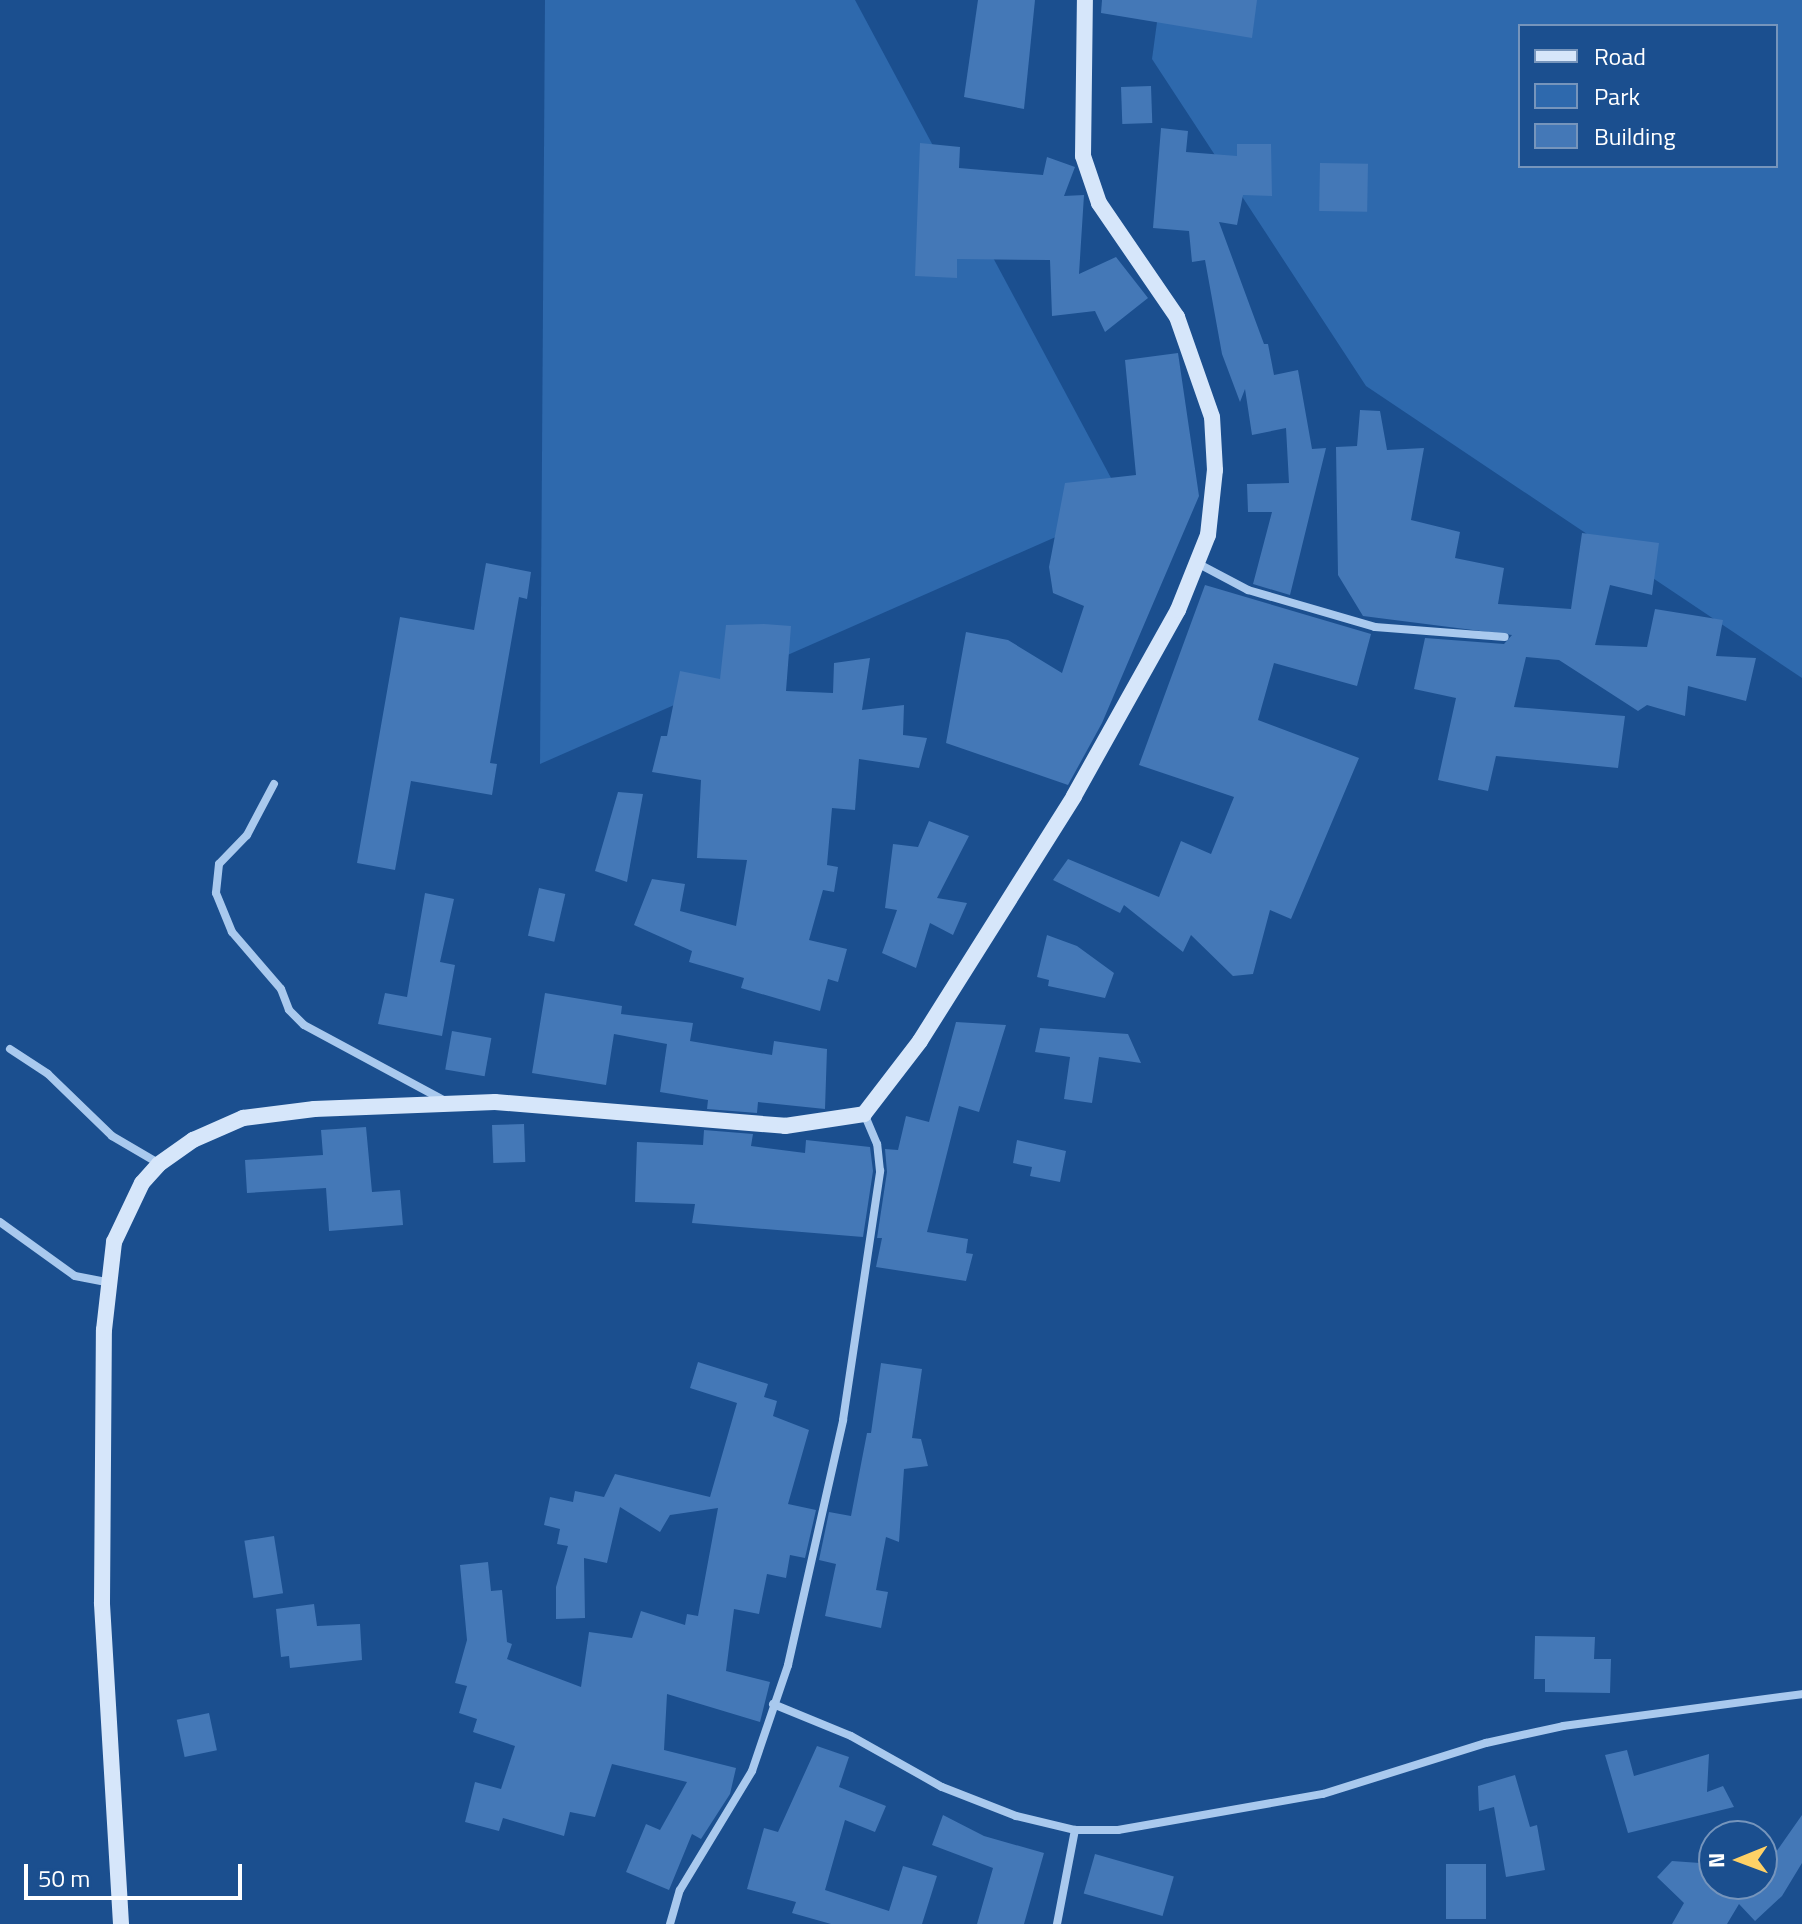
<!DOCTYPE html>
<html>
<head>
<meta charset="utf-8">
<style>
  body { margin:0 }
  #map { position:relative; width:1802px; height:1924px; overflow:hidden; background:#1b4f8f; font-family:"Titillium Web",sans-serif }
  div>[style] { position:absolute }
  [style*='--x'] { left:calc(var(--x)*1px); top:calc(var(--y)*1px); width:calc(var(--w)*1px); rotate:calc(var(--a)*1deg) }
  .green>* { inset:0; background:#2e69ad }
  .building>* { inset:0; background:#4478b7; transform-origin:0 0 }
  .minor>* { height:8px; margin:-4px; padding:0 4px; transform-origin:4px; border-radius:4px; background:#a9c9ee }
  .secondary>* { height:16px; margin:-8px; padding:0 8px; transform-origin:8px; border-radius:8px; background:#d6e6fa }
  span { translate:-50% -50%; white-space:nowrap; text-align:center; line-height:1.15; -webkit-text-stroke:7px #1b4f8f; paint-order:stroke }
  .legend { position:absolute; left:1518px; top:24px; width:260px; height:144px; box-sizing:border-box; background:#1b4f8f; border:2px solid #7695bc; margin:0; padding:10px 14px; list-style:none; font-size:24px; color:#fff }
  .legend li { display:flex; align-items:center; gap:16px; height:40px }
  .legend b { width:40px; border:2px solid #7695bc }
  .north { position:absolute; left:1698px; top:1820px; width:80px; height:80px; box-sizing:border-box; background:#1b4f8f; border:2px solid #7695bc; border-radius:50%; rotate:269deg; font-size:22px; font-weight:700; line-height:32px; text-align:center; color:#fff }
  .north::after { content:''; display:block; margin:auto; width:28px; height:36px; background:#ffd166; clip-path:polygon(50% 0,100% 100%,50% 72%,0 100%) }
  .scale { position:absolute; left:24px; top:1864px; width:218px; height:36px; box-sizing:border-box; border:4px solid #fff; border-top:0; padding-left:10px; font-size:24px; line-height:28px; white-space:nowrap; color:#fff; -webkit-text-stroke:6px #1b4f8f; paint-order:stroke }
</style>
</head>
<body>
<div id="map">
  <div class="green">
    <i style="clip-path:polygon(545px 0,855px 0,1126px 506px,540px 764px)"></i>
    <i style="clip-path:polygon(evenodd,1160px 0,1802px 0,1802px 678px,1366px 386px,1152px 59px,1160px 0,1520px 26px,1776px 26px,1776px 166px,1520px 166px,1520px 26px)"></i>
  </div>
  <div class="building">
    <i style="clip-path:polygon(978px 0,1035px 0,1024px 109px,964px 97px)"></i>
    <i style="clip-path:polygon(1102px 0,1257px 0,1252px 38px,1101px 13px)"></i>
    <i style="left:1151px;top:86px;width:37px;height:30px;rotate:88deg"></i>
    <i style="clip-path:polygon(1161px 128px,1188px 131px,1186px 152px,1237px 156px,1237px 144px,1271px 144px,1272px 196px,1243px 195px,1237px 225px,1219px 222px,1264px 344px,1268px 344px,1274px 375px,1298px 370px,1312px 449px,1326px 448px,1290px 595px,1253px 584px,1272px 512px,1248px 512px,1247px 484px,1289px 483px,1286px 428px,1252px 435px,1245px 389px,1240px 402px,1222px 354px,1205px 260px,1192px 262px,1189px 231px,1153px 228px)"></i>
    <i style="clip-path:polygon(920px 143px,960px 147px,959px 168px,1043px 175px,1047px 157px,1075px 167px,1064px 196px,1084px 195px,1079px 274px,1116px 257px,1148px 298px,1105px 332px,1095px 311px,1052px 316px,1050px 260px,957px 259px,957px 278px,915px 276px)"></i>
    <i style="left:1320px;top:163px;width:48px;height:48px;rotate:1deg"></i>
    <i style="clip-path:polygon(1178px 353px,1199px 496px,1102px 723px,1068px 785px,946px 743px,966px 632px,1008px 640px,1062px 673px,1084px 606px,1053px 593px,1049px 567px,1065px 483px,1136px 475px,1125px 360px)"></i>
    <i style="clip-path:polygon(1360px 410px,1380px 411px,1387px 450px,1424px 448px,1411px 520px,1460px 532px,1455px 558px,1504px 568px,1498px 604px,1571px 609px,1582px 533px,1659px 543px,1652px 595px,1610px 585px,1595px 645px,1647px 647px,1655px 609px,1723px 620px,1716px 656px,1756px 658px,1746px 701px,1688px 686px,1685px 716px,1647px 705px,1638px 711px,1559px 660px,1526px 657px,1514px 707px,1625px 716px,1618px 768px,1496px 756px,1488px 791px,1438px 780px,1456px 698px,1414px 689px,1425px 638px,1504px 644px,1512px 635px,1363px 616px,1338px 575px,1336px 447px,1357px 446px)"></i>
    <i style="clip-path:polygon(486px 563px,531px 572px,527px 599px,519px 597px,490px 763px,497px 764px,492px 795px,411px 781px,395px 870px,357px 863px,400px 617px,474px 630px)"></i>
    <i style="clip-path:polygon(1205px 585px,1371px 634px,1357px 686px,1274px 663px,1258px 720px,1359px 758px,1291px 919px,1270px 910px,1253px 974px,1233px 976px,1191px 935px,1183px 952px,1124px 905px,1120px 913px,1053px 880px,1068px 859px,1159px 897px,1181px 841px,1211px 854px,1234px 797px,1139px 765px)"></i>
    <i style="clip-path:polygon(764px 624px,791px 626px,786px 691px,833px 693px,834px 663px,870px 658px,862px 710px,904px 705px,903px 735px,927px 738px,919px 768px,859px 759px,855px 810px,832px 808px,827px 865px,838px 867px,834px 892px,823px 890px,809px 940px,847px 949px,838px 982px,828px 979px,820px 1011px,741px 988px,744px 978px,689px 962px,692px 951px,634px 925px,652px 879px,685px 884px,680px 911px,736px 926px,747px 860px,697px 858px,701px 780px,652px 772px,661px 736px,667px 736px,680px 671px,720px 679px,726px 625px)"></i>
    <i style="clip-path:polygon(618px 792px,643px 794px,627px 882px,595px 871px)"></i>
    <i style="clip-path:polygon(929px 821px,969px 836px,937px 898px,967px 903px,953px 935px,930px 923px,916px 968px,882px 953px,897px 910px,885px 908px,893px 844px,918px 847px)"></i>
    <i style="left:539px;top:888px;width:27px;height:49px;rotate:13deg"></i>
    <i style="clip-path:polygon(425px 893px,454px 899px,440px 962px,455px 965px,442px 1036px,378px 1024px,385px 993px,407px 997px)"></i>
    <i style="clip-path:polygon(1047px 935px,1077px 946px,1114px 973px,1105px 998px,1048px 986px,1049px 980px,1037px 977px)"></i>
    <i style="clip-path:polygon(545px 993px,622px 1006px,621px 1014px,693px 1023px,690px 1041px,772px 1055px,774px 1041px,827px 1049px,825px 1109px,758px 1102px,757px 1113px,707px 1109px,708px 1100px,660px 1092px,667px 1044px,614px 1034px,606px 1085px,532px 1073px)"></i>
    <i style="clip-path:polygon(956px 1022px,1006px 1025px,979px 1112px,959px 1106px,927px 1232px,968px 1239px,966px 1253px,973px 1254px,966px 1281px,876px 1267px,882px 1238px,877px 1238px,887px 1172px,885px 1149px,898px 1150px,906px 1116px,929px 1122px)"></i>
    <i style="clip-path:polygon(1040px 1028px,1128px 1034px,1141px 1063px,1099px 1057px,1092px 1103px,1064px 1099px,1070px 1057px,1035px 1052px)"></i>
    <i style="left:452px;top:1031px;width:40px;height:39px;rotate:10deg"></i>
    <i style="left:524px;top:1124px;width:38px;height:32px;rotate:88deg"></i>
    <i style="clip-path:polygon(366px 1127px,372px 1192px,400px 1190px,403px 1225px,329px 1231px,326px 1188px,247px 1193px,245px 1160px,323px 1155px,321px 1130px)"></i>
    <i style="clip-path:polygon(704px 1130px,753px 1134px,751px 1146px,805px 1153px,806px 1140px,870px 1147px,873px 1171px,863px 1237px,692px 1223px,695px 1204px,635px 1202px,637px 1142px,703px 1145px)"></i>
    <i style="clip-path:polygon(1017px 1140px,1066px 1151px,1060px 1182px,1030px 1176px,1032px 1167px,1013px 1163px)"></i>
    <i style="clip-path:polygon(698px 1362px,768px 1384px,764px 1397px,777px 1401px,773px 1416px,809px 1430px,788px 1504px,816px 1510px,805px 1558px,790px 1555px,786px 1578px,767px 1574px,759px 1614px,734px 1609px,726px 1671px,770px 1682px,760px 1722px,667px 1694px,664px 1750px,736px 1768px,730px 1794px,701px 1839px,692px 1834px,669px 1890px,626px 1872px,646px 1824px,660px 1830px,687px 1782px,612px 1764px,595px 1817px,570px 1812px,564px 1836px,503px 1818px,499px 1831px,465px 1822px,475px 1782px,501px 1789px,515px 1746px,473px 1732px,477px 1719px,459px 1713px,467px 1686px,455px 1683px,467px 1640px,460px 1565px,488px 1562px,491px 1591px,502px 1590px,507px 1642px,512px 1644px,507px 1659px,581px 1687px,589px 1632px,632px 1638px,641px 1611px,685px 1625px,687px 1614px,698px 1616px,718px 1508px,670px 1515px,660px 1532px,620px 1507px,607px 1563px,584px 1558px,585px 1618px,556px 1619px,556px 1587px,568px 1546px,557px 1544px,560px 1529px,544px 1525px,550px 1497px,573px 1502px,575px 1491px,604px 1497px,615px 1474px,710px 1497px,737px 1403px,690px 1388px)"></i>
    <i style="clip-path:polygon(881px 1363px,922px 1369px,912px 1438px,921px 1439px,928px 1466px,904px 1469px,899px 1542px,886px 1537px,876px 1590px,888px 1592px,881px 1628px,825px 1616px,836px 1564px,819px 1560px,829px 1512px,851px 1516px,867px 1433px,871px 1433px)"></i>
    <i style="left:274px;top:1536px;width:58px;height:30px;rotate:81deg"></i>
    <i style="clip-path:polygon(314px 1604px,317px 1626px,360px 1624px,362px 1660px,290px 1668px,289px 1656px,281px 1657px,276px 1609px)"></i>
    <i style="clip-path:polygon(1535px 1636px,1595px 1637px,1594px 1659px,1611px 1659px,1610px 1693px,1545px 1692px,1545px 1679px,1534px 1679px)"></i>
    <i style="left:209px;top:1713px;width:38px;height:33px;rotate:78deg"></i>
    <i style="clip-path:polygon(817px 1746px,849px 1757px,839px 1787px,886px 1806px,875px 1832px,845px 1820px,825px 1890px,889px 1911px,903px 1866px,937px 1876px,922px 1924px,831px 1924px,792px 1913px,796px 1902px,747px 1889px,764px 1828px,778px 1832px)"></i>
    <i style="clip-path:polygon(1627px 1750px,1634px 1776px,1709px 1754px,1707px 1792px,1723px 1786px,1734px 1807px,1628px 1833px,1605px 1755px)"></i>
    <i style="clip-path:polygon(1515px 1775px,1530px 1827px,1537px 1825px,1545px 1870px,1506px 1877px,1494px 1807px,1479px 1811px,1478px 1786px)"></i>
    <i style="clip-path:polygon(943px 1815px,984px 1836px,1044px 1853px,1024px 1924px,977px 1924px,993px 1868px,932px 1845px)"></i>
    <i style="clip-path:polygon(1802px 1815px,1802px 1863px,1782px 1896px,1755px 1921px,1739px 1904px,1727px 1924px,1672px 1924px,1684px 1903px,1657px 1877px,1672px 1861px,1714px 1864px,1714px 1884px,1762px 1884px,1762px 1872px)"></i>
    <i style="left:1095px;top:1854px;width:82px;height:41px;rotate:16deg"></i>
    <i style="left:1446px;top:1864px;width:40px;height:55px"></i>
  </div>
  <div class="minor">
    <i style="--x:1197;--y:563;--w:58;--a:27.9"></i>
    <i style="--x:1248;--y:590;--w:132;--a:16.2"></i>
    <i style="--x:1375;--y:627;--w:130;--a:4.4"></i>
    <i style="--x:274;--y:784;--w:58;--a:117.9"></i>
    <i style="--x:247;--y:835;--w:40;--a:134"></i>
    <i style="--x:219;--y:864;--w:29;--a:96"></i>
    <i style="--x:216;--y:893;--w:42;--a:67.7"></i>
    <i style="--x:232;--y:932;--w:75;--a:49.3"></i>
    <i style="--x:281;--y:989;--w:22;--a:69"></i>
    <i style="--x:289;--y:1010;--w:21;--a:45"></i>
    <i style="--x:304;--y:1025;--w:160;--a:28.3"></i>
    <i style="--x:10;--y:1049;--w:45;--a:33.3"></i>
    <i style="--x:48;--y:1074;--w:89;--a:44.1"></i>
    <i style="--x:112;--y:1136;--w:53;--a:30.4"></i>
    <i style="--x:0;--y:1222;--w:92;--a:35.8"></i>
    <i style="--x:75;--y:1276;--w:33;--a:11"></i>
    <i style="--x:773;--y:1704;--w:84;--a:22.3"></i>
    <i style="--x:851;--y:1736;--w:104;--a:29.3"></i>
    <i style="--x:942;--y:1787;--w:79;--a:21.4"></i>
    <i style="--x:1016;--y:1816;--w:61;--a:13.3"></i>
    <i style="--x:1075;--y:1830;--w:43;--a:0"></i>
    <i style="--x:1118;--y:1830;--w:208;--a:-10"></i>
    <i style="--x:1323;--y:1794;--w:171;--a:-17.4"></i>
    <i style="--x:1486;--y:1743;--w:79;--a:-12.4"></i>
    <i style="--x:1563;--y:1726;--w:241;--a:-7.6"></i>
    <i style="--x:670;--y:1924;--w:35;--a:-74"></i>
    <i style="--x:680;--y:1890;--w:139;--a:-58.8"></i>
    <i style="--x:752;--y:1771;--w:112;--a:-71.2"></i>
    <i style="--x:788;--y:1665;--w:251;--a:-77.3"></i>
    <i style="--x:843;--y:1420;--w:252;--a:-81.5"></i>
    <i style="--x:880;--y:1171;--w:27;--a:-96"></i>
    <i style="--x:877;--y:1144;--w:33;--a:-113"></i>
    <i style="--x:1057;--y:1924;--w:96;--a:-79.2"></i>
  </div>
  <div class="secondary">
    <i style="--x:121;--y:1924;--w:322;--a:-93.4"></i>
    <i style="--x:102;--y:1603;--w:273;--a:-89.6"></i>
    <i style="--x:104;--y:1330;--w:89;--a:-83.5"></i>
    <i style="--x:114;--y:1242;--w:65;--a:-64.6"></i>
    <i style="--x:142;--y:1183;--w:25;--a:-48"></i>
    <i style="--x:159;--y:1164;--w:42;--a:-35.2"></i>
    <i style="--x:193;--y:1140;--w:55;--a:-23.7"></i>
    <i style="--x:243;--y:1118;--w:72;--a:-7.2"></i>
    <i style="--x:314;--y:1109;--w:181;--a:-2.2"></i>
    <i style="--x:495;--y:1102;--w:291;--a:4.7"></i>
    <i style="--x:785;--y:1126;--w:80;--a:-8.6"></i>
    <i style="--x:864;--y:1114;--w:92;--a:-52.5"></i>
    <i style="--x:920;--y:1041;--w:289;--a:-57.8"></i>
    <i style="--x:1074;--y:796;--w:213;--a:-60.8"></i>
    <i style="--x:1178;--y:610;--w:81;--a:-68.2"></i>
    <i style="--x:1208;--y:535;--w:65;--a:-83.9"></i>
    <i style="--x:1215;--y:470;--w:53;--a:-93.2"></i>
    <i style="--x:1212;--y:417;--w:106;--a:-109.3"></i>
    <i style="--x:1177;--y:317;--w:138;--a:-124.4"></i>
    <i style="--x:1099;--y:203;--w:50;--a:-108.8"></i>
    <i style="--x:1083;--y:156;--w:156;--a:-89.3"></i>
  </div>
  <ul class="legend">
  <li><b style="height:10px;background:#d6e6fa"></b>Road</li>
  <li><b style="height:22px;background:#2e69ad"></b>Park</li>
  <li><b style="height:22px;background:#4478b7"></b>Building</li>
  </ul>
  <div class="north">N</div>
  <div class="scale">50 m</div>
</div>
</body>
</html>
